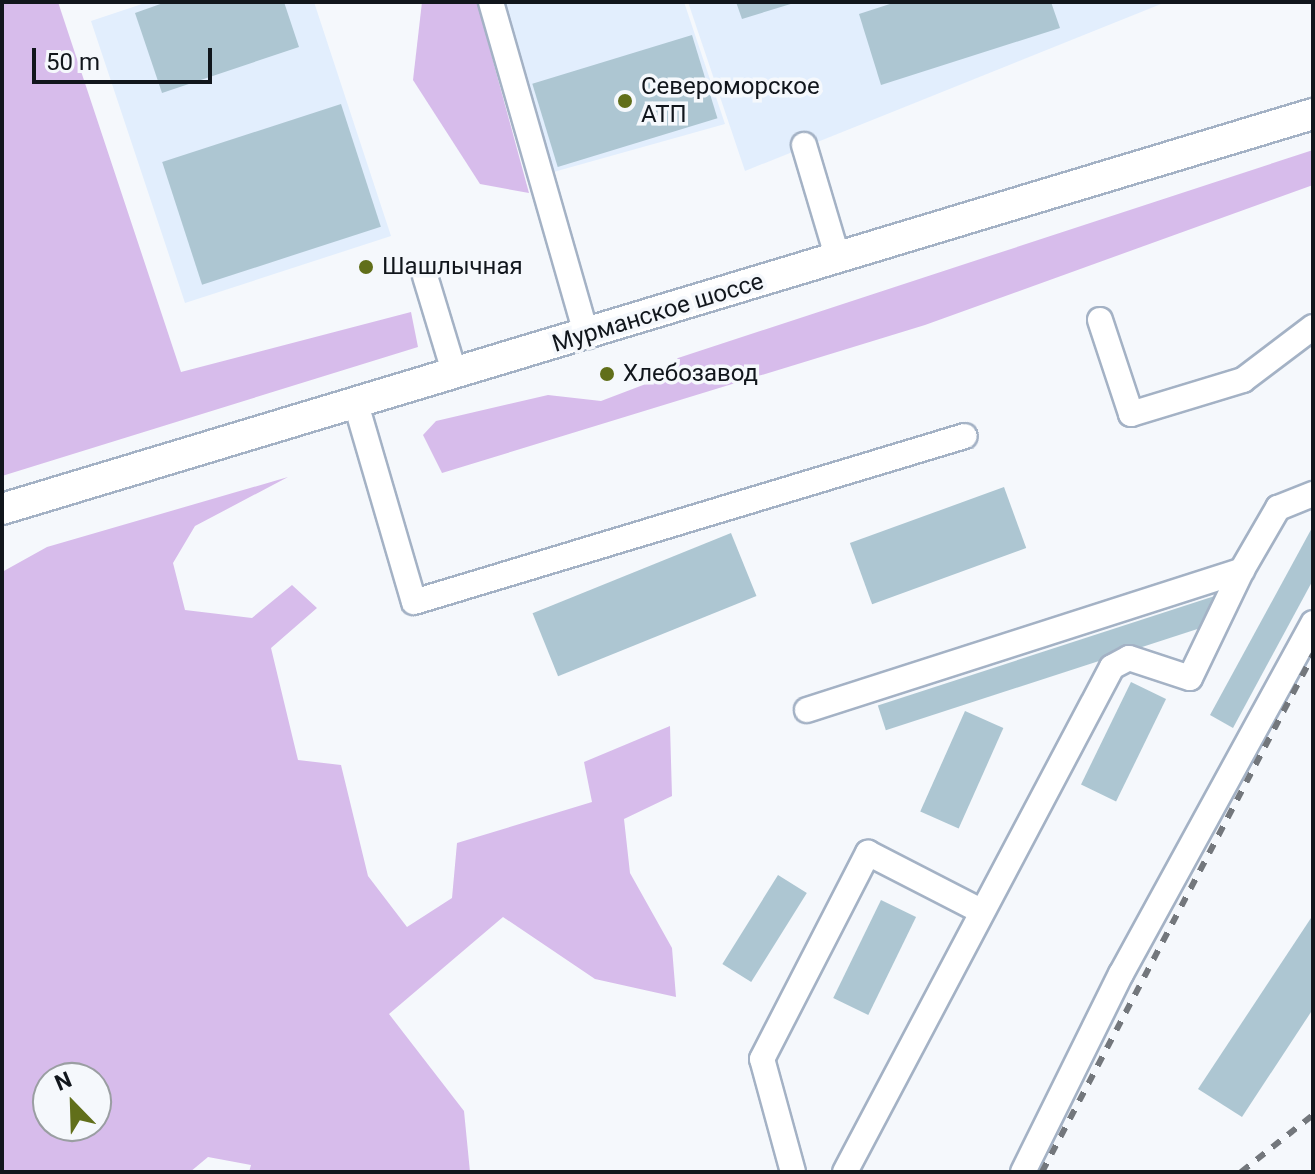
<!DOCTYPE html>
<html>
<head>
<meta charset="utf-8">
<style>
  body { margin:0 }
  #map { position:relative; width:1315px; height:1174px; overflow:hidden; background:#f5f8fc; font-family:Roboto,sans-serif }
  div>[style] { position:absolute }
  [style*='--x'] { left:calc(var(--x)*1px); top:calc(var(--y)*1px); width:calc(var(--w)*1px); rotate:calc(var(--a)*1deg) }
  .built>* { inset:0; background:#e2eefd }
  .forest>* { inset:0; background:#d7bceb }
  .building>* { inset:0; background:#adc6d2; transform-origin:0 0 }
  .roads { filter:drop-shadow(2px 0 #a4b2c5) drop-shadow(-2px 0 #a4b2c5) drop-shadow(0 2px #a4b2c5) drop-shadow(0 -2px #a4b2c5) }
  .minor>* { height:24px; margin:-12px; padding:0 12px; transform-origin:12px; border-radius:12px; background:#fff }
  .major>* { height:30px; margin:-15px; padding:0 15px; transform-origin:15px; border-radius:15px; background:#fff }
  .rail>* { height:6px; margin-top:-3px; transform-origin:0; background:repeating-linear-gradient(90deg,#73777c 0 10px,transparent 0 20px) }
  .dots>* { width:22px; height:22px; translate:-50% -50%; box-sizing:border-box; border:4px solid #f5f8fc; border-radius:50% }
  span { translate:-50% -50%; white-space:nowrap; text-align:center; line-height:1.15; -webkit-text-stroke:7px #f5f8fc; paint-order:stroke }
  .poi-label { font-size:24px; color:#11161c }
  .left { translate:0 -50%; text-align:left }
  .street-label { font-size:24px; color:#11161c }
  .frame { position:absolute; inset:0; border:4px solid #11161c; pointer-events:none }
  .north { position:absolute; left:32px; top:1062px; width:80px; height:80px; box-sizing:border-box; background:#f5f8fc; border:2px solid #9a9ea2; border-radius:50%; rotate:337deg; font-size:22px; font-weight:700; line-height:32px; text-align:center; color:#11161c }
  .north::after { content:''; display:block; margin:auto; width:28px; height:36px; background:#616f1a; clip-path:polygon(50% 0,100% 100%,50% 72%,0 100%) }
  .scale { position:absolute; left:32px; top:48px; width:180px; height:36px; box-sizing:border-box; border:4px solid #11161c; border-top:0; padding-left:10px; font-size:24px; line-height:28px; white-space:nowrap; color:#11161c; -webkit-text-stroke:6px #f5f8fc; paint-order:stroke }
</style>
</head>
<body>
<div id="map">
  <div class="built">
    <i style="clip-path:polygon(148px 2px,314px 2px,391px 236px,185px 303px,91px 21px)"></i>
    <i style="clip-path:polygon(500px 2px,684px 2px,725px 124px,550px 173px)"></i>
    <i style="clip-path:polygon(688px 2px,1166px 2px,745px 171px)"></i>
  </div>
  <div class="forest">
    <i style="clip-path:polygon(2px 2px,58px 2px,181px 372px,411px 312px,418px 347px,2px 476px)"></i>
    <i style="clip-path:polygon(422px 2px,477px 2px,529px 193px,480px 184px,413px 80px)"></i>
    <i style="clip-path:polygon(1313px 150px,1313px 185px,925px 325px,442px 473px,423px 435px,436px 421px,548px 395px,601px 401px,651px 382px,678px 358px)"></i>
    <i style="clip-path:polygon(evenodd,288px 477px,195px 526px,173px 563px,185px 610px,252px 618px,292px 585px,317px 608px,271px 648px,298px 760px,341px 765px,368px 876px,407px 927px,452px 898px,457px 843px,592px 802px,584px 762px,670px 726px,672px 796px,624px 819px,630px 873px,672px 948px,676px 997px,595px 979px,503px 917px,389px 1014px,464px 1111px,470px 1172px,249px 1172px,251px 1165px,208px 1157px,190px 1172px,2px 1172px,2px 572px,47px 547px,288px 477px,48px 1078px,96px 1078px,96px 1126px,48px 1126px,48px 1078px)"></i>
  </div>
  <div class="building">
    <i style="clip-path:polygon(166px 2px,284px 2px,299px 47px,162px 93px,135px 13px)"></i>
    <i style="clip-path:polygon(736px 2px,794px 2px,794px 3px,742px 19px)"></i>
    <i style="clip-path:polygon(896px 2px,1051px 2px,1060px 28px,881px 85px,859px 14px)"></i>
    <i style="left:692px;top:35px;width:87px;height:167px;rotate:73deg"></i>
    <i style="left:341px;top:104px;width:129px;height:188px;rotate:72deg"></i>
    <i style="left:1004px;top:487px;width:65px;height:164px;rotate:70deg"></i>
    <i style="clip-path:polygon(1313px 526px,1313px 580px,1233px 728px,1210px 715px)"></i>
    <i style="left:731px;top:533px;width:68px;height:214px;rotate:68deg"></i>
    <i style="left:1224px;top:593px;width:26px;height:364px;rotate:72deg"></i>
    <i style="left:1131px;top:682px;width:39px;height:114px;rotate:26deg"></i>
    <i style="left:965px;top:711px;width:42px;height:110px;rotate:24deg"></i>
    <i style="left:778px;top:875px;width:34px;height:105px;rotate:32deg"></i>
    <i style="left:881px;top:900px;width:39px;height:109px;rotate:26deg"></i>
    <i style="clip-path:polygon(1313px 915px,1313px 1009px,1242px 1117px,1198px 1089px)"></i>
  </div>
  <div class="roads">
    <div class="minor">
      <i style="--x:491;--y:2;--w:348;--a:74"></i>
      <i style="--x:804;--y:145;--w:119;--a:73.4"></i>
      <i style="--x:425;--y:276;--w:103;--a:73.1"></i>
      <i style="--x:1100;--y:320;--w:99;--a:71.7"></i>
      <i style="--x:1131;--y:414;--w:117;--a:-16.9"></i>
      <i style="--x:1243;--y:380;--w:88;--a:-37.1"></i>
      <i style="--x:356;--y:404;--w:206;--a:73.7"></i>
      <i style="--x:414;--y:602;--w:575;--a:-16.77"></i>
      <i style="--x:807;--y:710;--w:457;--a:-17.8"></i>
      <i style="--x:1242;--y:570;--w:72;--a:-59.9"></i>
      <i style="--x:1278;--y:508;--w:38;--a:-22"></i>
      <i style="--x:793;--y:1172;--w:117;--a:-105.3"></i>
      <i style="--x:762;--y:1059;--w:232;--a:-62.8"></i>
      <i style="--x:868;--y:853;--w:127;--a:27.2"></i>
      <i style="--x:845;--y:1172;--w:571;--a:-62.13"></i>
      <i style="--x:1112;--y:667;--w:19;--a:-28"></i>
      <i style="--x:1129;--y:658;--w:64;--a:18.2"></i>
      <i style="--x:1190;--y:678;--w:120;--a:-64.3"></i>
      <i style="--x:1023;--y:1172;--w:221;--a:-63.7"></i>
      <i style="--x:1121;--y:974;--w:400;--a:-61.3"></i>
    </div>
    <div class="major">
      <i style="--x:2;--y:509;--w:1369;--a:-16.77"></i>
    </div>
  </div>
  <div class="rail">
    <i style="--x:1042;--y:1172;--w:584;--a:-62.34"></i>
    <i style="--x:1241;--y:1172;--w:92;--a:-38.4"></i>
  </div>
  <div class="dots">
    <i style="left:625px;top:101px;background:#616f1a"></i>
    <i style="left:366px;top:267px;background:#616f1a"></i>
    <i style="left:607px;top:374px;background:#616f1a"></i>
  </div>
  <div class="poi-label">
    <span class="left" style="left:641px;top:101px">Североморское<br>АТП</span>
    <span class="left" style="left:382px;top:267px">Шашлычная</span>
    <span class="left" style="left:623px;top:374px">Хлебозавод</span>
  </div>
  <div class="street-label">
    <span style="left:658px;top:313px;rotate:-17deg">Мурманское шоссе</span>
  </div>
  <div class="frame"></div>
  <div class="north">N</div>
  <div class="scale">50 m</div>
</div>
</body>
</html>
